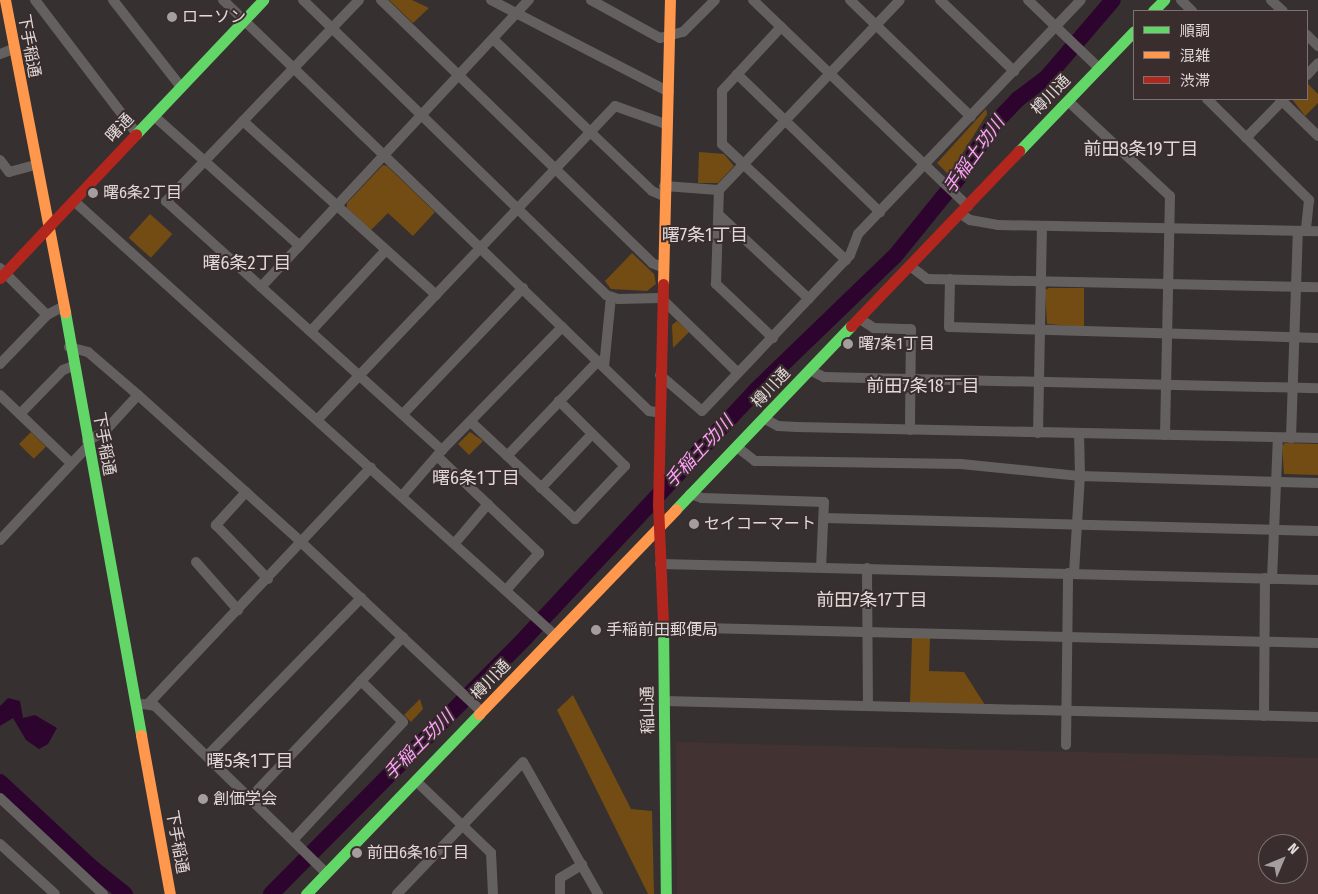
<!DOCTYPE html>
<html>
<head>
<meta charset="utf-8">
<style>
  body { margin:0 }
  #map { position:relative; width:1318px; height:894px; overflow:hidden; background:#363030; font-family:"Fira Sans Condensed","Noto Sans JP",sans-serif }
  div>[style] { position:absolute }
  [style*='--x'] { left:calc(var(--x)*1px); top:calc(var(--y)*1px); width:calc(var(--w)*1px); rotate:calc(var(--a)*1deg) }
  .built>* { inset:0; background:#433232 }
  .green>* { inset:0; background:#724c13; transform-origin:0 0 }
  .water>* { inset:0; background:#2d042d }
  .river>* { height:16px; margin:-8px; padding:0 8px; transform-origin:8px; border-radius:8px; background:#2d042d }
  .street>* { height:10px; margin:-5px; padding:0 5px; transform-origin:5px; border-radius:5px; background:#656060 }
  .fast>* { height:11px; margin:-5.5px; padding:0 5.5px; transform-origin:5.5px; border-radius:5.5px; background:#63d668 }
  .slow>* { height:11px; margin:-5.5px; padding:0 5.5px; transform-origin:5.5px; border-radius:5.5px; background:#ff974d }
  .jam>* { height:11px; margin:-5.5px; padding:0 5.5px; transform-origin:5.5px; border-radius:5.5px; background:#b3261e }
  .dots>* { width:14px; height:14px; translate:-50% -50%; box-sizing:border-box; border:2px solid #392d2d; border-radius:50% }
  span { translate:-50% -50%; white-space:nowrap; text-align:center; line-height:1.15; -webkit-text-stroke:4px #392d2d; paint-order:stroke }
  .poi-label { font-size:16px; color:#e1d9d9 }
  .left { translate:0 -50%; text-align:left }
  .street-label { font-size:16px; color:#e1d9d9 }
  .neighbourhood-label { font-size:18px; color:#e1d9d9 }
  .water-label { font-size:18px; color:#fda1fb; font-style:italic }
  .legend { position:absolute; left:1133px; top:10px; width:175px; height:90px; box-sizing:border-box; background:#392d2d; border:1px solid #7c7272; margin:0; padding:6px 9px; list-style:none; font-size:15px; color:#e1d9d9 }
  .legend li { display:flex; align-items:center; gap:10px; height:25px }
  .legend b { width:25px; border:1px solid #7c7272 }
  .north { position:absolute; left:1258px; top:834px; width:50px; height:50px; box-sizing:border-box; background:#392d2d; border:1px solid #7c7272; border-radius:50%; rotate:45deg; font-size:14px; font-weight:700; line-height:20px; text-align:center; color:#e1d9d9 }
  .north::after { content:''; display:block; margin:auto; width:18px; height:22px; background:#a59e9e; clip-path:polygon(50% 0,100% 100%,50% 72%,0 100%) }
</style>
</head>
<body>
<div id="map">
  <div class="built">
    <i style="clip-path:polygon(evenodd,676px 742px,1318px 758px,1318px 894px,677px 894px,676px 742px,1268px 844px,1298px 844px,1298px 874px,1268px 874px,1268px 844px)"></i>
  </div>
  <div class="green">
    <i style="clip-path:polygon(389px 0,412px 0,429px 8px,413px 23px)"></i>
    <i style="clip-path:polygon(1307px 83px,1318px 94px,1318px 103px,1305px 116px,1292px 99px,1307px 99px)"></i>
    <i style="clip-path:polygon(986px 109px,987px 114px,949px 175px,937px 163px)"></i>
    <i style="clip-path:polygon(699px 152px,724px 154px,734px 166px,718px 183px,698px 183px)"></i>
    <i style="clip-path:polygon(383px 165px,387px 166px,435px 212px,413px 236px,388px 213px,371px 230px,347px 208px,347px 203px)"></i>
    <i style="left:150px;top:214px;width:30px;height:32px;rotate:42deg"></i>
    <i style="clip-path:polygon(632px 253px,654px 274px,656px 284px,647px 291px,611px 289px,605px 281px)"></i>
    <i style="clip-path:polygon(1049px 288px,1084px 288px,1084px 327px,1047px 324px,1045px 290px)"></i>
    <i style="clip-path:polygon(677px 321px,689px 332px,673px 348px,672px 325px)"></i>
    <i style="left:31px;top:432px;width:21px;height:17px;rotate:45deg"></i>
    <i style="clip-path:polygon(470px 432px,483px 441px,469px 455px,458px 444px)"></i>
    <i style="clip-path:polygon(1285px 443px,1318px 444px,1318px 475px,1284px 474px,1282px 446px)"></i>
    <i style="clip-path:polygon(912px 638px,930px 638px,929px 671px,964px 672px,985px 705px,910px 703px)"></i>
    <i style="clip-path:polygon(573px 695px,631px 809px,652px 811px,654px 894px,648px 894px,557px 710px)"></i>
    <i style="clip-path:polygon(420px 699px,423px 709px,411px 722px,404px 715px)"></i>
  </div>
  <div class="water">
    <i style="clip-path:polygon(8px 698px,20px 701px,23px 718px,35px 715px,57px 728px,48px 744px,39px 749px,26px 740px,13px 718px,0 726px,0 706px)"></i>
  </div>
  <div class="river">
    <i style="--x:0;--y:782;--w:123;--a:43"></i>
    <i style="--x:90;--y:866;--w:45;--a:38.7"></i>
    <i style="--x:271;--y:894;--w:361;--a:-45.2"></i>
    <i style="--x:525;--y:638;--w:339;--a:-47"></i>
    <i style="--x:756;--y:390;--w:193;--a:-44"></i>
    <i style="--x:895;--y:256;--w:103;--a:-50.9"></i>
    <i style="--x:960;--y:176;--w:61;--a:-57.1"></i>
    <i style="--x:993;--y:125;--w:36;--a:-46"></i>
    <i style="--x:1018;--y:99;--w:36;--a:-37"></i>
    <i style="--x:1047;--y:77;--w:101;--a:-49.4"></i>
  </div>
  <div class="street">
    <i style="--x:35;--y:0;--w:168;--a:52.7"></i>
    <i style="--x:113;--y:0;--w:110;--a:52"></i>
    <i style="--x:223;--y:0;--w:592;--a:43.97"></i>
    <i style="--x:649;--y:411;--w:12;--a:9"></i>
    <i style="--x:303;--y:0;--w:423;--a:44.2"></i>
    <i style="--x:606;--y:295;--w:13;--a:18"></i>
    <i style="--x:618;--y:299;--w:43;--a:-1.3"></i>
    <i style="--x:661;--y:298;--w:107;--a:44.2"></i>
    <i style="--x:359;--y:0;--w:279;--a:133.8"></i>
    <i style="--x:166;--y:201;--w:372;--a:42.1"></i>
    <i style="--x:381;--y:0;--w:378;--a:44.1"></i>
    <i style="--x:652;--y:263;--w:11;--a:22"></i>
    <i style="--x:491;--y:0;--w:200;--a:27.3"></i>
    <i style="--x:591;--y:0;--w:79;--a:28.8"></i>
    <i style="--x:660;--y:38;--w:24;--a:-15"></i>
    <i style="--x:683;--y:32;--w:45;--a:-45"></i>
    <i style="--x:753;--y:0;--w:298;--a:43.8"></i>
    <i style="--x:850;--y:0;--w:168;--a:44"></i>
    <i style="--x:940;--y:0;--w:103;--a:43.8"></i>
    <i style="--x:1028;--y:0;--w:98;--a:43.8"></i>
    <i style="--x:1181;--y:0;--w:16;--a:45"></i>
    <i style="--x:1271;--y:0;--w:16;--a:43"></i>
    <i style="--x:781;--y:27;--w:87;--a:132.7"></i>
    <i style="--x:722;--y:91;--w:53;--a:90"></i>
    <i style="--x:722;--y:144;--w:170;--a:43.1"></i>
    <i style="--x:1307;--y:35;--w:16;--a:45"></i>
    <i style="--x:493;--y:39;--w:220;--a:43.7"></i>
    <i style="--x:652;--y:191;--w:13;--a:23"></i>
    <i style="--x:0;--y:54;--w:14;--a:-21"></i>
    <i style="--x:737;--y:74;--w:199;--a:44"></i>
    <i style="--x:1307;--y:75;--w:16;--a:-47"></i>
    <i style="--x:1207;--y:99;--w:144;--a:44.7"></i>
    <i style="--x:1309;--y:200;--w:31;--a:96"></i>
    <i style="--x:1280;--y:99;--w:53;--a:44.2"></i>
    <i style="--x:1068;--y:101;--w:139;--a:43"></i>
    <i style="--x:1170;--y:196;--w:239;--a:91.2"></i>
    <i style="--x:154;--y:116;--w:195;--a:41.7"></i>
    <i style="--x:243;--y:121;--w:260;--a:42"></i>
    <i style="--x:1246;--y:138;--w:54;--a:-45.7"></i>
    <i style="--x:0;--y:160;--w:15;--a:53"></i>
    <i style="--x:9;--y:172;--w:27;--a:-15"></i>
    <i style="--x:664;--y:186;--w:55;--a:4.2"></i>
    <i style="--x:74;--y:201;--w:649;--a:42.07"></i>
    <i style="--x:961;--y:214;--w:11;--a:34"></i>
    <i style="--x:970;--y:220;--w:28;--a:10"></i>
    <i style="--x:998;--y:225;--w:320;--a:1.1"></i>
    <i style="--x:719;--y:215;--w:123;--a:43"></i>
    <i style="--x:910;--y:266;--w:21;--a:37"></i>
    <i style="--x:927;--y:279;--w:391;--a:1.2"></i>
    <i style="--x:0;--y:268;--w:66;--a:45"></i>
    <i style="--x:950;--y:279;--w:48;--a:91.2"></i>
    <i style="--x:949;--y:327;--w:369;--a:1.7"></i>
    <i style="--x:261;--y:287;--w:393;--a:-47"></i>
    <i style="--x:860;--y:319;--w:17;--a:33"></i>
    <i style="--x:874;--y:328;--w:37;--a:2"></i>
    <i style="--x:911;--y:329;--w:101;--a:90.6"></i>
    <i style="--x:311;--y:331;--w:110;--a:-47.2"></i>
    <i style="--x:773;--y:338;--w:79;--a:-136.5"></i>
    <i style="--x:716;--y:284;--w:94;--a:-88.2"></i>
    <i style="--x:719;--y:190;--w:262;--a:-46.4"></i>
    <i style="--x:69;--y:347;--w:20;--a:15"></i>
    <i style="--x:88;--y:352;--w:66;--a:40.7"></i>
    <i style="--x:138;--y:395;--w:219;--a:42"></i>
    <i style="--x:301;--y:542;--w:248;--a:43.2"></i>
    <i style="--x:0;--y:364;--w:68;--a:-46.2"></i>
    <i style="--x:47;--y:315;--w:19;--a:-28"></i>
    <i style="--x:604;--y:367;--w:70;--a:-84.3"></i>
    <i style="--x:810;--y:370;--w:16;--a:27"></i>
    <i style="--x:824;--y:377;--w:494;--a:1.3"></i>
    <i style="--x:660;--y:375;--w:55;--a:40.6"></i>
    <i style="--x:702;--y:411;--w:215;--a:-46.5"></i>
    <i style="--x:850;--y:255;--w:22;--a:-69"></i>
    <i style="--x:858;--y:234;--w:323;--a:-46.4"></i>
    <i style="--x:0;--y:395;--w:98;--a:43.8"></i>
    <i style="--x:20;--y:414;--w:62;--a:-45.7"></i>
    <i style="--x:63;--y:370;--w:11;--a:-22"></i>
    <i style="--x:403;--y:414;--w:174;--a:-46.4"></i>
    <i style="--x:318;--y:419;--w:431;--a:-46.5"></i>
    <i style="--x:615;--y:106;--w:56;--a:19.7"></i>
    <i style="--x:765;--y:419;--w:15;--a:28"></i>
    <i style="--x:778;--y:426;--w:19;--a:3"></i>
    <i style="--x:797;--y:427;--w:521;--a:1.21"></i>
    <i style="--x:472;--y:423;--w:141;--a:43"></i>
    <i style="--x:575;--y:519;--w:73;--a:-46.7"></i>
    <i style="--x:625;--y:466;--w:93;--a:-135.4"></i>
    <i style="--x:1038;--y:433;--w:207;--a:-88.9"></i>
    <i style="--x:1291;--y:438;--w:207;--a:-88.1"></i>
    <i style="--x:87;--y:441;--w:19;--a:-28"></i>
    <i style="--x:104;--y:432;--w:50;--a:-47.4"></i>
    <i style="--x:737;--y:447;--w:23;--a:38"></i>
    <i style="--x:755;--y:461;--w:9;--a:0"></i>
    <i style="--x:764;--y:461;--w:197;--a:0.9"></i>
    <i style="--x:961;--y:464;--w:120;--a:5.8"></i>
    <i style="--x:1080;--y:476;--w:238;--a:1.7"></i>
    <i style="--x:437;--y:456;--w:141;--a:43.6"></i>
    <i style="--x:539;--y:553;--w:50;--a:131.7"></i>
    <i style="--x:507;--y:456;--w:132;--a:-46.2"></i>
    <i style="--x:541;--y:488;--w:74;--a:-46.6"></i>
    <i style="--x:246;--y:492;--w:45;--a:132.3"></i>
    <i style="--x:216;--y:525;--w:75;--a:46.1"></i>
    <i style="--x:690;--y:494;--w:13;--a:18"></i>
    <i style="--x:702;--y:498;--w:122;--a:1.9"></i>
    <i style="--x:824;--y:502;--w:65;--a:92.6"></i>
    <i style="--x:402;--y:496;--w:61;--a:-49"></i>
    <i style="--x:442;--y:450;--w:172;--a:-45.7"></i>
    <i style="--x:824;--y:518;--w:494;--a:1.5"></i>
    <i style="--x:0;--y:540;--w:129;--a:-46.9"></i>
    <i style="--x:455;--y:543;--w:51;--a:-49.8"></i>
    <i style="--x:196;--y:562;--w:64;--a:48.8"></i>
    <i style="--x:660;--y:564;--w:658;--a:1.39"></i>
    <i style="--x:867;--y:568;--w:138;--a:89.6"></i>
    <i style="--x:1074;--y:573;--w:97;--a:-86.5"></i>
    <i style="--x:1080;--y:476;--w:43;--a:-91.3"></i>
    <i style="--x:1272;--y:579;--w:141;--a:-87.6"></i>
    <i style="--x:663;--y:627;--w:655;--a:1.4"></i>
    <i style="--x:664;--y:701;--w:654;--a:1.4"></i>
    <i style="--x:143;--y:704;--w:12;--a:9"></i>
    <i style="--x:155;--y:706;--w:239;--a:44.3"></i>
    <i style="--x:148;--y:704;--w:325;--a:-46.7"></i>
    <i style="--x:1264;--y:716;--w:138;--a:-89.6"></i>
    <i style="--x:1066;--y:745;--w:172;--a:-89.3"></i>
    <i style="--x:207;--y:756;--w:221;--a:-45.7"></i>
    <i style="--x:416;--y:781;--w:104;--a:43.8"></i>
    <i style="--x:491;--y:853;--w:41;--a:87.2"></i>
    <i style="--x:0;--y:798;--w:141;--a:43"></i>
    <i style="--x:250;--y:798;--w:222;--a:-46.5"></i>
    <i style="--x:293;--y:840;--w:161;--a:-47"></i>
    <i style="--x:403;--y:722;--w:59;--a:-135.7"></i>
    <i style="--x:0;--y:844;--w:74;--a:42.3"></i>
    <i style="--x:397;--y:894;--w:182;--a:-46.3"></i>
    <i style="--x:523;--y:762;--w:152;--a:60.4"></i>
    <i style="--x:560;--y:894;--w:16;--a:-90"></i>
    <i style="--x:560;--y:878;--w:26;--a:-31"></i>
  </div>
  <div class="fast">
    <i style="--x:1153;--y:11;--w:16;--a:-45"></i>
    <i style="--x:136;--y:134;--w:185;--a:-46.5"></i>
    <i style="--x:1019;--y:151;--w:166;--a:-46.2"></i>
    <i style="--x:65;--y:312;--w:430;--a:79.8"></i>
    <i style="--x:676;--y:509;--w:253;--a:-46.3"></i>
    <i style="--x:663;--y:623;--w:271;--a:89.4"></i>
    <i style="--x:306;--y:894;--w:250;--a:-46.1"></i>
  </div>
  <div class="slow">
    <i style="--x:5;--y:0;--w:318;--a:79.1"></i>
    <i style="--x:663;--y:284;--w:284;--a:-88.6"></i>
    <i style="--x:479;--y:714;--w:284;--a:-46.1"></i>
    <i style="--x:141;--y:735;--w:162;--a:79.7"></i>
  </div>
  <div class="jam">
    <i style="--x:0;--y:278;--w:198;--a:-46.6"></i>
    <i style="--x:851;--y:326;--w:243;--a:-46.2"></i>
    <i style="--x:663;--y:623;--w:117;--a:-92.4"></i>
    <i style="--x:658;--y:506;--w:222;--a:-88.7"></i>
  </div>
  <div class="dots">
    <i style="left:172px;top:17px;background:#a59e9e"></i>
    <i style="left:93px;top:193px;background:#a59e9e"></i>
    <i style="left:848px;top:344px;background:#a59e9e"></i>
    <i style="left:694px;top:524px;background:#a59e9e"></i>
    <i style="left:596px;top:630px;background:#a59e9e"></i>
    <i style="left:203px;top:799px;background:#a59e9e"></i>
    <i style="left:357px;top:853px;background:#a59e9e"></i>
  </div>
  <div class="poi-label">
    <span class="left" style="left:182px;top:17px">ローソン</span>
    <span class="left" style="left:103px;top:193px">曙6条2丁目</span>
    <span class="left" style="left:858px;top:344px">曙7条1丁目</span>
    <span class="left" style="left:704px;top:524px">セイコーマート</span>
    <span class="left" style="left:606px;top:630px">手稲前田郵便局</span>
    <span class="left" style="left:213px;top:799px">創価学会</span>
    <span class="left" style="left:367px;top:853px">前田6条16丁目</span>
  </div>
  <div class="street-label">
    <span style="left:29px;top:46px;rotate:80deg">下手稲通</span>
    <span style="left:1051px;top:95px;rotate:-46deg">樽川通</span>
    <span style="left:120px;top:128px;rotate:-47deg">曙通</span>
    <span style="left:771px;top:388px;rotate:-47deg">樽川通</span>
    <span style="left:104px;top:444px;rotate:80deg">下手稲通</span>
    <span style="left:491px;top:680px;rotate:-46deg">樽川通</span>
    <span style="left:648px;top:710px;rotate:-91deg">稲山通</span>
    <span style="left:177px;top:842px;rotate:80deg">下手稲通</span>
  </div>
  <div class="neighbourhood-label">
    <span style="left:1141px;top:149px">前田8条19丁目</span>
    <span style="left:705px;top:235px">曙7条1丁目</span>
    <span style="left:247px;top:263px">曙6条2丁目</span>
    <span style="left:923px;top:386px">前田7条18丁目</span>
    <span style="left:476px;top:478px">曙6条1丁目</span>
    <span style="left:872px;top:600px">前田7条17丁目</span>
    <span style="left:250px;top:761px">曙5条1丁目</span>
  </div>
  <div class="water-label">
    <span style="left:974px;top:155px;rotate:-54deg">手稲土功川</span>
    <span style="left:699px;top:452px;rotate:-47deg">手稲土功川</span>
    <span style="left:419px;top:745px;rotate:-45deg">手稲土功川</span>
  </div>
  <ul class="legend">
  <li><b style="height:6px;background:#63d668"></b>順調</li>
  <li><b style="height:6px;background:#ff974d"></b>混雑</li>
  <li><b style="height:6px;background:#b3261e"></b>渋滞</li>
  </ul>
  <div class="north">N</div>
</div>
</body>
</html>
